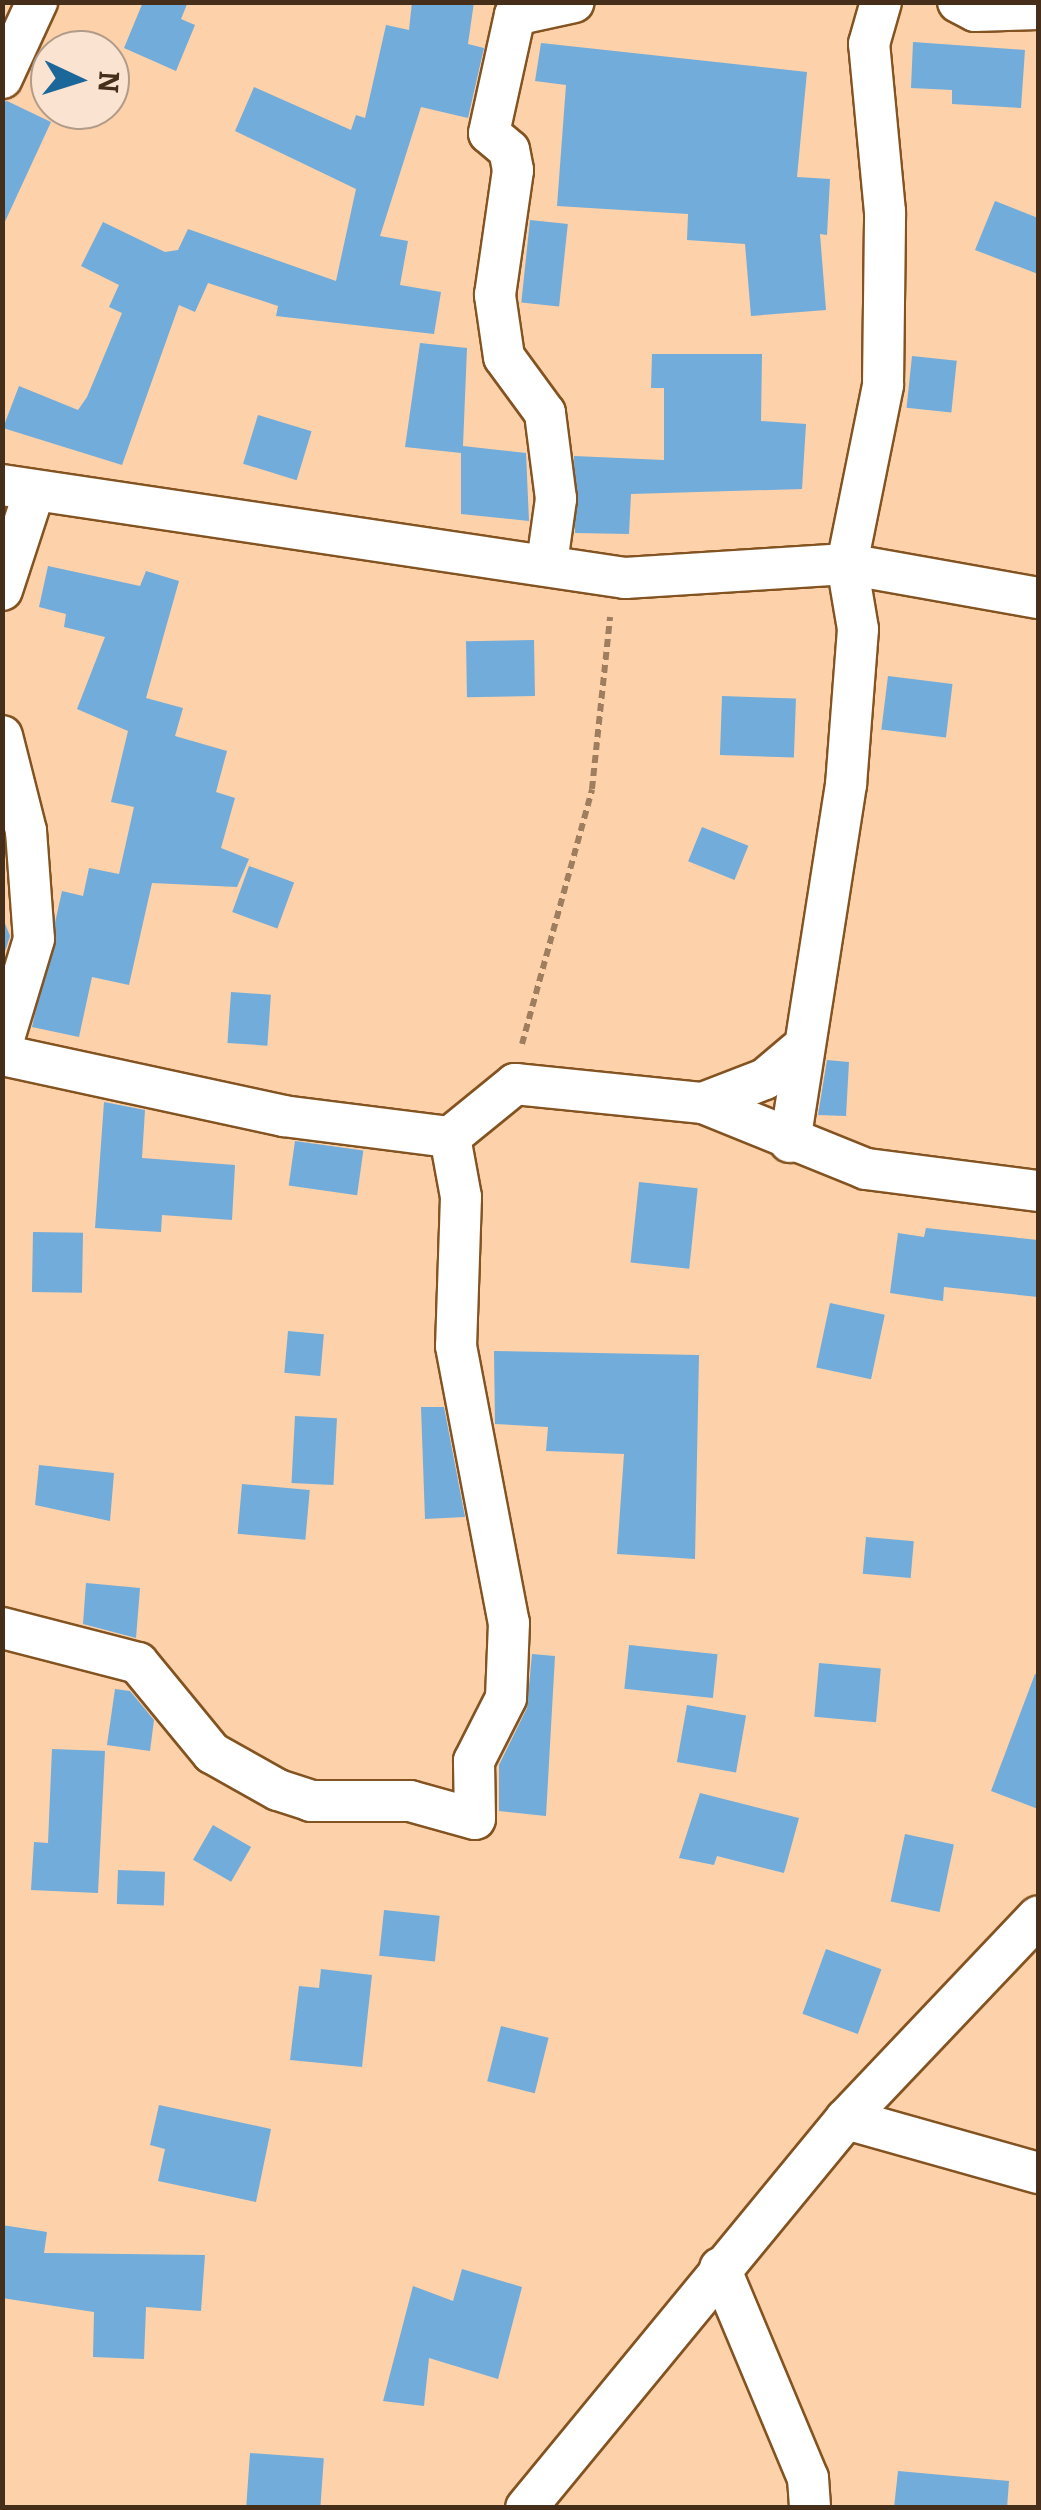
<!DOCTYPE html>
<html>
<head>
<meta charset="utf-8">
<style>
  body { margin:0 }
  #map { position:relative; width:1041px; height:2510px; overflow:hidden; background:#fdd1a9; font-family:Bitter,serif }
  div>[style] { position:absolute }
  [style*='--x'] { left:calc(var(--x)*1px); top:calc(var(--y)*1px); width:calc(var(--w)*1px); rotate:calc(var(--a)*1deg) }
  .building>* { inset:0; background:#72acda; transform-origin:0 0 }
  .path>* { height:6px; margin-top:-3px; transform-origin:0; background:repeating-linear-gradient(90deg,#9f7e60 0 8px,transparent 0 13px) }
  .roads { filter:drop-shadow(2px 0 #835321) drop-shadow(-2px 0 #835321) drop-shadow(0 2px #835321) drop-shadow(0 -2px #835321) }
  .minor>* { height:40px; margin:-20px; padding:0 20px; transform-origin:20px; border-radius:20px; background:#fff }
  span { translate:-50% -50%; white-space:nowrap; text-align:center; line-height:1.15; -webkit-text-stroke:8px #fae3d0; paint-order:stroke }
  .frame { position:absolute; inset:0; border:5px solid #452f1b; pointer-events:none }
  .north { position:absolute; left:30px; top:30px; width:100px; height:100px; box-sizing:border-box; background:#fae3d0; border:2px solid #b29b88; border-radius:50%; rotate:94deg; font-size:28px; font-weight:700; line-height:40px; text-align:center; color:#452f1b }
  .north::after { content:''; display:block; margin:auto; width:35px; height:45px; background:#1c679a; clip-path:polygon(50% 0,100% 100%,50% 72%,0 100%) }
</style>
</head>
<body>
<div id="map">
  <div class="building">
    <i style="clip-path:polygon(143px 2px,188px 2px,181px 19px,195px 25px,176px 71px,124px 48px)"></i>
    <i style="clip-path:polygon(412px 2px,474px 2px,468px 44px,484px 48px,468px 118px,421px 107px,380px 236px,408px 241px,400px 285px,441px 292px,434px 334px,276px 316px,278px 306px,208px 283px,195px 312px,179px 305px,122px 465px,3px 428px,19px 386px,78px 410px,87px 397px,122px 313px,109px 307px,119px 285px,81px 266px,103px 222px,165px 252px,178px 250px,188px 229px,336px 281px,356px 189px,235px 131px,254px 87px,351px 130px,356px 115px,365px 118px,386px 25px,409px 30px)"></i>
    <i style="clip-path:polygon(913px 42px,1025px 50px,1021px 108px,952px 104px,952px 90px,911px 88px)"></i>
    <i style="clip-path:polygon(541px 43px,807px 72px,797px 177px,830px 179px,827px 235px,820px 234px,826px 310px,751px 316px,745px 244px,687px 240px,688px 214px,557px 206px,566px 85px,535px 81px)"></i>
    <i style="clip-path:polygon(7px 101px,51px 122px,2px 228px,2px 102px)"></i>
    <i style="clip-path:polygon(995px 201px,1038px 218px,1038px 274px,975px 250px)"></i>
    <i style="left:530px;top:220px;width:38px;height:83px;rotate:6deg"></i>
    <i style="clip-path:polygon(420px 343px,467px 348px,463px 446px,526px 453px,529px 521px,461px 514px,461px 453px,405px 447px)"></i>
    <i style="clip-path:polygon(652px 354px,762px 354px,761px 421px,806px 424px,802px 489px,631px 494px,629px 534px,575px 533px,574px 456px,664px 460px,664px 388px,651px 388px)"></i>
    <i style="left:912px;top:356px;width:45px;height:52px;rotate:6deg"></i>
    <i style="left:258px;top:415px;width:56px;height:51px;rotate:17deg"></i>
    <i style="clip-path:polygon(48px 566px,140px 586px,146px 571px,179px 581px,146px 698px,183px 708px,175px 736px,227px 751px,216px 792px,235px 798px,221px 848px,249px 859px,237px 887px,152px 883px,129px 985px,92px 977px,79px 1037px,32px 1027px,62px 891px,83px 896px,89px 868px,119px 874px,134px 807px,111px 802px,128px 731px,77px 709px,105px 637px,64px 627px,66px 614px,39px 607px)"></i>
    <i style="left:534px;top:640px;width:56px;height:68px;rotate:89deg"></i>
    <i style="left:888px;top:676px;width:65px;height:54px;rotate:7deg"></i>
    <i style="left:722px;top:696px;width:74px;height:59px;rotate:2deg"></i>
    <i style="left:702px;top:827px;width:50px;height:37px;rotate:22deg"></i>
    <i style="left:249px;top:866px;width:48px;height:49px;rotate:20deg"></i>
    <i style="clip-path:polygon(2px 916px,10px 936px,2px 961px)"></i>
    <i style="left:231px;top:992px;width:40px;height:51px;rotate:4deg"></i>
    <i style="clip-path:polygon(827px 1060px,849px 1062px,846px 1116px,818px 1115px)"></i>
    <i style="clip-path:polygon(104px 1102px,145px 1110px,142px 1158px,235px 1165px,232px 1220px,162px 1215px,161px 1232px,95px 1228px)"></i>
    <i style="left:295px;top:1141px;width:69px;height:45px;rotate:8deg"></i>
    <i style="left:639px;top:1182px;width:59px;height:81px;rotate:6deg"></i>
    <i style="clip-path:polygon(926px 1228px,1038px 1240px,1038px 1297px,944px 1287px,943px 1301px,890px 1293px,898px 1233px,924px 1237px)"></i>
    <i style="left:33px;top:1232px;width:50px;height:60px;rotate:1deg"></i>
    <i style="left:830px;top:1303px;width:56px;height:66px;rotate:12deg"></i>
    <i style="left:288px;top:1331px;width:36px;height:42px;rotate:5deg"></i>
    <i style="clip-path:polygon(494px 1351px,699px 1355px,695px 1559px,617px 1554px,624px 1454px,546px 1451px,548px 1427px,495px 1424px)"></i>
    <i style="clip-path:polygon(421px 1407px,444px 1407px,465px 1517px,425px 1519px)"></i>
    <i style="left:295px;top:1416px;width:42px;height:67px;rotate:3deg"></i>
    <i style="clip-path:polygon(39px 1465px,114px 1473px,110px 1521px,35px 1505px)"></i>
    <i style="left:242px;top:1484px;width:68px;height:50px;rotate:5deg"></i>
    <i style="left:866px;top:1537px;width:48px;height:37px;rotate:5deg"></i>
    <i style="clip-path:polygon(86px 1583px,140px 1588px,136px 1638px,83px 1624px)"></i>
    <i style="left:629px;top:1645px;width:89px;height:44px;rotate:6deg"></i>
    <i style="clip-path:polygon(532px 1654px,555px 1656px,546px 1816px,499px 1811px,499px 1765px,527px 1708px)"></i>
    <i style="left:819px;top:1663px;width:62px;height:54px;rotate:5deg"></i>
    <i style="clip-path:polygon(1035px 1674px,1038px 1675px,1038px 1809px,991px 1791px)"></i>
    <i style="clip-path:polygon(115px 1689px,130px 1691px,154px 1720px,150px 1751px,107px 1745px)"></i>
    <i style="left:687px;top:1705px;width:60px;height:58px;rotate:10deg"></i>
    <i style="clip-path:polygon(52px 1749px,105px 1751px,98px 1893px,31px 1890px,34px 1842px,48px 1843px)"></i>
    <i style="clip-path:polygon(700px 1793px,799px 1818px,784px 1873px,717px 1856px,714px 1865px,679px 1858px)"></i>
    <i style="left:213px;top:1825px;width:44px;height:40px;rotate:30deg"></i>
    <i style="left:905px;top:1834px;width:50px;height:69px;rotate:12deg"></i>
    <i style="left:118px;top:1870px;width:47px;height:34px;rotate:2deg"></i>
    <i style="left:384px;top:1910px;width:56px;height:46px;rotate:6deg"></i>
    <i style="left:826px;top:1949px;width:59px;height:69px;rotate:20deg"></i>
    <i style="clip-path:polygon(321px 1969px,372px 1975px,362px 2067px,290px 2060px,299px 1986px,319px 1988px)"></i>
    <i style="left:501px;top:2026px;width:49px;height:57px;rotate:14deg"></i>
    <i style="clip-path:polygon(159px 2105px,271px 2129px,256px 2202px,158px 2181px,165px 2149px,150px 2145px)"></i>
    <i style="clip-path:polygon(2px 2225px,47px 2232px,44px 2253px,205px 2255px,201px 2311px,146px 2307px,144px 2359px,93px 2357px,94px 2312px,2px 2298px)"></i>
    <i style="clip-path:polygon(462px 2269px,522px 2287px,498px 2379px,429px 2358px,424px 2406px,383px 2401px,413px 2286px,453px 2301px)"></i>
    <i style="left:250px;top:2453px;width:74px;height:55px;rotate:4deg"></i>
    <i style="clip-path:polygon(898px 2471px,1009px 2481px,1007px 2508px,894px 2508px)"></i>
  </div>
  <div class="path">
    <i style="--x:522;--y:1044;--w:264;--a:-74.6"></i>
    <i style="--x:592;--y:789;--w:173;--a:-84"></i>
  </div>
  <div class="roads">
    <div class="minor">
      <i style="--x:958;--y:2;--w:19;--a:28"></i>
      <i style="--x:975;--y:11;--w:63;--a:-1.8"></i>
      <i style="--x:2;--y:78;--w:84;--a:-65.3"></i>
      <i style="--x:2;--y:485;--w:630;--a:8.49"></i>
      <i style="--x:625;--y:578;--w:222;--a:-3.6"></i>
      <i style="--x:847;--y:564;--w:194;--a:10.1"></i>
      <i style="--x:547;--y:563;--w:65;--a:-82"></i>
      <i style="--x:556;--y:499;--w:87;--a:-97.3"></i>
      <i style="--x:545;--y:413;--w:69;--a:-126.2"></i>
      <i style="--x:504;--y:357;--w:63;--a:-98.3"></i>
      <i style="--x:495;--y:295;--w:126;--a:-81.8"></i>
      <i style="--x:513;--y:170;--w:20;--a:-101"></i>
      <i style="--x:509;--y:150;--w:26;--a:-140"></i>
      <i style="--x:489;--y:133;--w:121;--a:-77.6"></i>
      <i style="--x:515;--y:15;--w:60;--a:-12.4"></i>
      <i style="--x:2;--y:590;--w:103;--a:-71.9"></i>
      <i style="--x:2;--y:736;--w:98;--a:75.8"></i>
      <i style="--x:26;--y:831;--w:108;--a:85.8"></i>
      <i style="--x:34;--y:939;--w:111;--a:106.8"></i>
      <i style="--x:2;--y:1055;--w:288;--a:12.2"></i>
      <i style="--x:283;--y:1116;--w:168;--a:7.2"></i>
      <i style="--x:450;--y:1137;--w:84;--a:-39.2"></i>
      <i style="--x:515;--y:1084;--w:189;--a:5.8"></i>
      <i style="--x:703;--y:1103;--w:176;--a:22"></i>
      <i style="--x:866;--y:1169;--w:173;--a:7.3"></i>
      <i style="--x:703;--y:1103;--w:66;--a:-21.2"></i>
      <i style="--x:765;--y:1079;--w:43;--a:-40.3"></i>
      <i style="--x:450;--y:1137;--w:61;--a:79.6"></i>
      <i style="--x:461;--y:1197;--w:149;--a:91.9"></i>
      <i style="--x:456;--y:1346;--w:282;--a:79.2"></i>
      <i style="--x:509;--y:1623;--w:75;--a:92.3"></i>
      <i style="--x:506;--y:1698;--w:71;--a:116.9"></i>
      <i style="--x:474;--y:1761;--w:58;--a:89"></i>
      <i style="--x:790;--y:1142;--w:361;--a:-81.1"></i>
      <i style="--x:846;--y:785;--w:156;--a:-85.6"></i>
      <i style="--x:858;--y:629;--w:66;--a:-99.6"></i>
      <i style="--x:847;--y:564;--w:183;--a:-78.6"></i>
      <i style="--x:883;--y:385;--w:173;--a:-89.3"></i>
      <i style="--x:885;--y:212;--w:169;--a:-95.4"></i>
      <i style="--x:869;--y:44;--w:44;--a:-74.1"></i>
      <i style="--x:2;--y:1628;--w:140;--a:14.4"></i>
      <i style="--x:138;--y:1663;--w:117;--a:50.6"></i>
      <i style="--x:212;--y:1753;--w:76;--a:29.3"></i>
      <i style="--x:278;--y:1790;--w:35;--a:18"></i>
      <i style="--x:311;--y:1801;--w:99;--a:0"></i>
      <i style="--x:410;--y:1801;--w:67;--a:15.5"></i>
      <i style="--x:846;--y:2119;--w:199;--a:15.7"></i>
      <i style="--x:720;--y:2268;--w:228;--a:67.3"></i>
      <i style="--x:808;--y:2478;--w:30;--a:86"></i>
      <i style="--x:526;--y:2508;--w:504;--a:-50.56"></i>
      <i style="--x:846;--y:2119;--w:279;--a:-46.5"></i>
    </div>
  </div>
  <div class="frame"></div>
  <div class="north">N</div>
</div>
</body>
</html>
